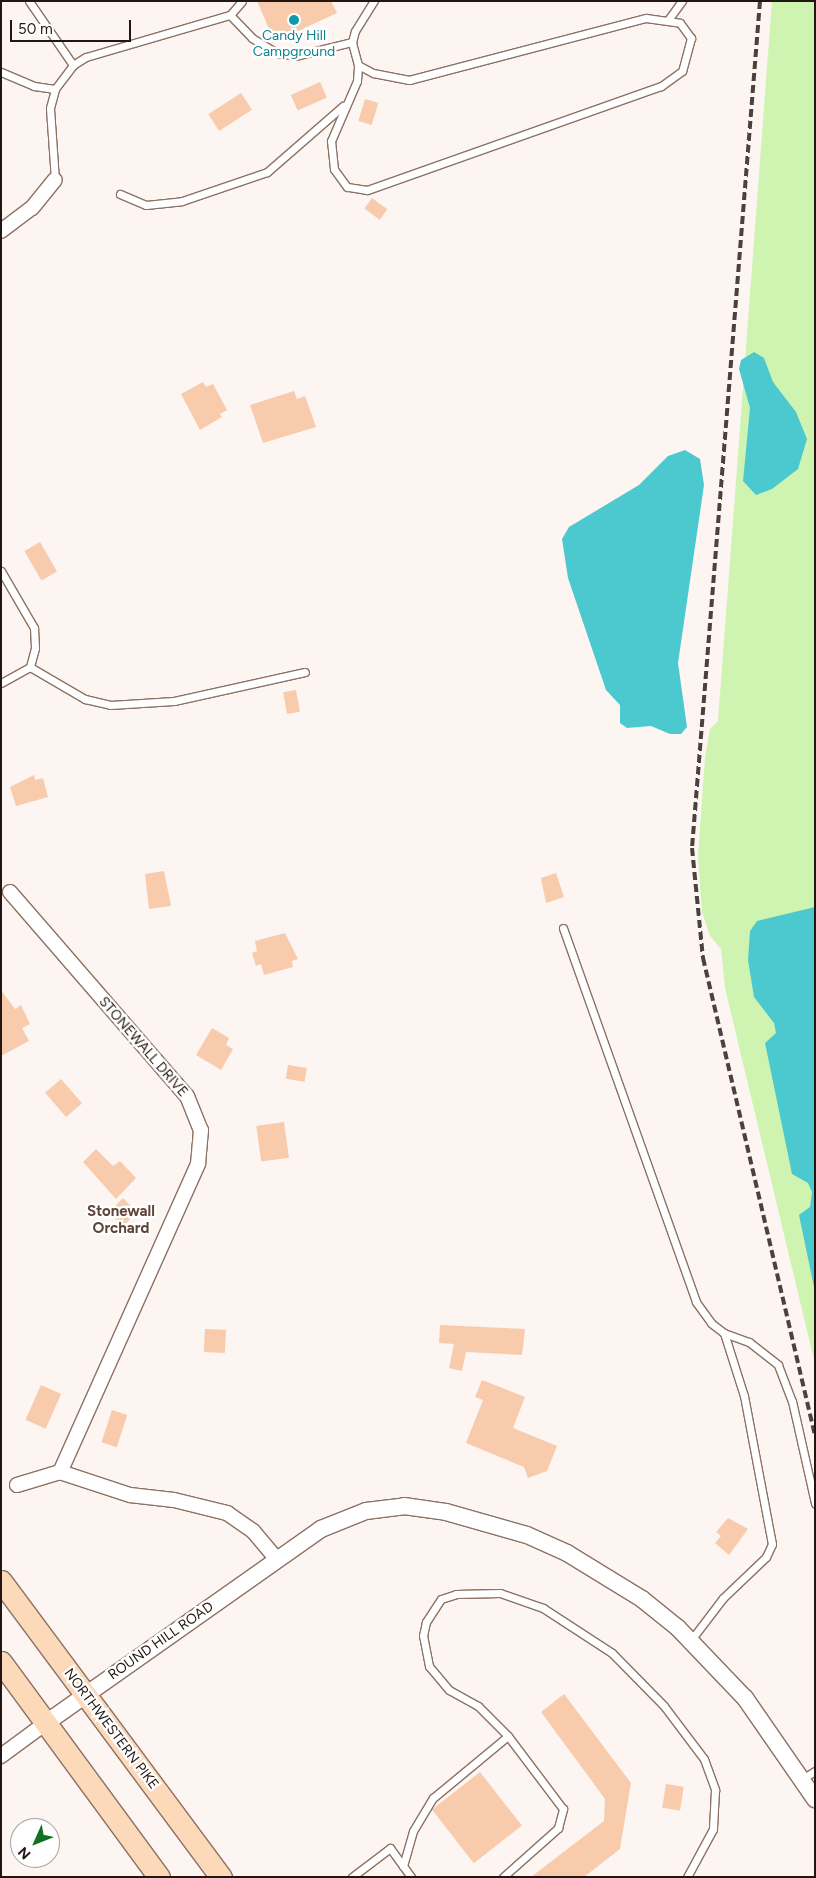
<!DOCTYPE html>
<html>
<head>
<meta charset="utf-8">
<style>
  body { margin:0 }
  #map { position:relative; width:816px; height:1878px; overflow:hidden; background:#fcf5f2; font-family:Figtree,sans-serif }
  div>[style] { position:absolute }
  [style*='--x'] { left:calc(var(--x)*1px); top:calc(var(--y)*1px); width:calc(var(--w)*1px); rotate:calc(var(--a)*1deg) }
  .green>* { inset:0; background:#cff3b1 }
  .water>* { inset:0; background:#4cc9ce }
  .building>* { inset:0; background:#f7cbac; transform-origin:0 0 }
  .roads { filter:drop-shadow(1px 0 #8d7164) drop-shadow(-1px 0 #8d7164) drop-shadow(0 1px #8d7164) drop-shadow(0 -1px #8d7164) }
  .service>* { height:7px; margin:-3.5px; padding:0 3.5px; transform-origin:3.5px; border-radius:3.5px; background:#fff }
  .minor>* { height:14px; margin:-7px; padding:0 7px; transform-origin:7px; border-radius:7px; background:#fff }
  .tertiary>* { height:16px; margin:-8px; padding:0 8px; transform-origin:8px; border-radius:8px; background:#fff }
  .primary>* { height:21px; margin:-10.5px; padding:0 10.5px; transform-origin:10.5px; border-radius:10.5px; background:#fcd9b9 }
  .rail>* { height:4px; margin-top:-2px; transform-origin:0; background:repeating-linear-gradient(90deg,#4c423d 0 8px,transparent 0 12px) }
  .dots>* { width:14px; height:14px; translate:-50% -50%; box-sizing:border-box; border:2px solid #fff; border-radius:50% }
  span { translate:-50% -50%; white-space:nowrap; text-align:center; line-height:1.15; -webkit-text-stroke:4.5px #fff; paint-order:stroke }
  .culture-label { font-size:14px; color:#0d838f }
  .street-label { font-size:14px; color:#211611 }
  .neighbourhood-label { font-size:15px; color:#5f4539; font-weight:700 }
  .frame { position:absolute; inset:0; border:2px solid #211611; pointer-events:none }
  .north { position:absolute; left:10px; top:1818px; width:50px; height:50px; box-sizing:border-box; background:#fff; border:1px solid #a6a2a0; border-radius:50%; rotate:226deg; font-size:14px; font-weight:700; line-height:20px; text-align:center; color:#211611 }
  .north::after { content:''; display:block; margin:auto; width:18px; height:22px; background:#107120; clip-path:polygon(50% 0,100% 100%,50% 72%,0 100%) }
  .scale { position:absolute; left:10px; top:20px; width:121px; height:22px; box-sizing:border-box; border:2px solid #211611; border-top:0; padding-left:6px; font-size:15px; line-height:18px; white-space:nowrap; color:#211611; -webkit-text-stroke:4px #fff; paint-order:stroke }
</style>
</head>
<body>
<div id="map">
  <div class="green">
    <i style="clip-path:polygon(772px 1px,815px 1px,815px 1364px,725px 988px,721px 949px,710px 936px,702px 912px,698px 857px,705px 757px,710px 729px,718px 721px)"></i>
  </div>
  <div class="water">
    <i style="clip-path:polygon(754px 352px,764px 358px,773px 382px,796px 412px,807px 439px,798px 469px,772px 489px,756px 495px,743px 481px,750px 408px,739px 369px,741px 360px)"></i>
    <i style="clip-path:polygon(685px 450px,700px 459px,704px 485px,678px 663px,687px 727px,681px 734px,670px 734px,651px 726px,627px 728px,620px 723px,620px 705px,606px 690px,568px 578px,562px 539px,569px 527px,639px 485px,668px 456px)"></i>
    <i style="clip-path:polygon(815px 907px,815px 1292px,799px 1215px,810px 1207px,812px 1192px,808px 1183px,792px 1174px,765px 1043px,776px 1033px,774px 1023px,754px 997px,748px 960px,750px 931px,757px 921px)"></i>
  </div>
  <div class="building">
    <i style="clip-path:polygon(257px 1px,331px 1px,337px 13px,281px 39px,273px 38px)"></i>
    <i style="left:320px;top:82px;width:17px;height:32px;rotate:66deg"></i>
    <i style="left:241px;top:93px;width:20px;height:39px;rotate:57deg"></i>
    <i style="left:365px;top:99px;width:14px;height:23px;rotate:17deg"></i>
    <i style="left:372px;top:198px;width:19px;height:13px;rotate:36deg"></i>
    <i style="clip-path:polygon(203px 382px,206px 387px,213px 384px,227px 410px,220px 414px,222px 417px,200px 430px,181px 394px)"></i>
    <i style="clip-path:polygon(294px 391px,297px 399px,305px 396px,316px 427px,263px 443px,250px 405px)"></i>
    <i style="left:40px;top:542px;width:34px;height:18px;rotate:60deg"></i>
    <i style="left:296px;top:690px;width:22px;height:13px;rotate:80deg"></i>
    <i style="clip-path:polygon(34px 775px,35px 780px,43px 778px,48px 797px,16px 806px,10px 787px)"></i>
    <i style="clip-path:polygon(164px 871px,171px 906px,149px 909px,145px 874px)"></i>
    <i style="clip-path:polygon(556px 873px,564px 897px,546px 903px,541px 878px)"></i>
    <i style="clip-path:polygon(285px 933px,298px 959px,292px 961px,293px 967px,264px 975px,261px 964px,256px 966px,252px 953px,257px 951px,255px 941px)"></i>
    <i style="clip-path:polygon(1px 990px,15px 1009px,21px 1005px,30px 1024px,22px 1028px,29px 1041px,1px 1056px)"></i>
    <i style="clip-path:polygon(212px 1028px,229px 1038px,226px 1045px,233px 1049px,221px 1070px,196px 1055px)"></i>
    <i style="left:288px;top:1065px;width:19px;height:14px;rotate:9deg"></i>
    <i style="left:61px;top:1079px;width:32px;height:21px;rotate:49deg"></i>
    <i style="left:284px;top:1122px;width:36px;height:28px;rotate:82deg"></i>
    <i style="clip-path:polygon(96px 1149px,113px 1166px,120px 1161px,136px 1178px,116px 1199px,83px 1162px)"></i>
    <i style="left:123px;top:1198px;width:20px;height:20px;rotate:45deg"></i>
    <i style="clip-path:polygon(440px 1325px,525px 1329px,522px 1355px,466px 1352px,462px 1371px,449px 1368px,454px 1344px,439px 1343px)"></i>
    <i style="left:205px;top:1329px;width:21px;height:23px;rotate:3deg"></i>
    <i style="clip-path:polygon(482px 1380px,525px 1397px,513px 1428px,557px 1446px,547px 1471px,528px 1478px,524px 1467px,466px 1443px,483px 1400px,475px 1397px)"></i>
    <i style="left:41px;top:1385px;width:22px;height:38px;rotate:24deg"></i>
    <i style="left:112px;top:1410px;width:16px;height:34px;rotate:18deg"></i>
    <i style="clip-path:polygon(728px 1518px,748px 1529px,729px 1555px,715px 1543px,721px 1536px,716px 1532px)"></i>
    <i style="clip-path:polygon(564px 1694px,631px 1783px,620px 1849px,584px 1877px,531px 1877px,604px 1821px,605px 1799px,541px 1712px)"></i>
    <i style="left:480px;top:1772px;width:68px;height:61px;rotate:52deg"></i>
    <i style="left:666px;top:1784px;width:18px;height:24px;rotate:9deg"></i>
  </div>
  <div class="roads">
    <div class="service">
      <i style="--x:29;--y:1;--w:78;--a:55.5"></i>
      <i style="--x:230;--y:15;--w:32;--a:46"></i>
      <i style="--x:252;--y:38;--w:29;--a:31"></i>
      <i style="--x:277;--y:53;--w:18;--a:9"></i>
      <i style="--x:295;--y:56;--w:59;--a:-13.8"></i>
      <i style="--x:646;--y:18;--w:34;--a:8"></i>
      <i style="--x:680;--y:23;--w:19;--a:54"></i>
      <i style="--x:691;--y:38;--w:34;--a:105"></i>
      <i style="--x:682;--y:71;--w:26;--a:144"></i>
      <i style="--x:661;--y:86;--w:312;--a:160.5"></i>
      <i style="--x:367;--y:190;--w:20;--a:-171"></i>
      <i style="--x:347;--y:187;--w:22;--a:-126"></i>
      <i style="--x:334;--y:169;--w:28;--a:-96"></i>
      <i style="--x:331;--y:141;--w:65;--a:-66.6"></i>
      <i style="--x:357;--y:81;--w:16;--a:-86"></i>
      <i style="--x:358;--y:65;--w:17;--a:28"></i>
      <i style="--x:373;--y:73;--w:37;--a:11"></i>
      <i style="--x:409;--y:80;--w:245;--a:-14.7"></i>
      <i style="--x:668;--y:20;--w:24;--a:-54"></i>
      <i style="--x:358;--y:65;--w:24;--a:-105"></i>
      <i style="--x:352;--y:42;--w:11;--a:-75"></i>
      <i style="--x:355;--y:31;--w:36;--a:-58"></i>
      <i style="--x:1;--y:72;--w:36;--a:23"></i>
      <i style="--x:34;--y:86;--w:21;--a:8"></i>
      <i style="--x:55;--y:180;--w:72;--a:-94"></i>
      <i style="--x:50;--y:108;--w:20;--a:-75"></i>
      <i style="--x:55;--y:89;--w:30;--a:-53"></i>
      <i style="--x:73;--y:65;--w:15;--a:-32"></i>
      <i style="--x:86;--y:57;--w:150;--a:-16.3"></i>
      <i style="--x:230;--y:15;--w:18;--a:-49"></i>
      <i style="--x:120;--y:194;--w:28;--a:23"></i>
      <i style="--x:146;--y:205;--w:36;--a:-6"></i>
      <i style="--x:182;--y:201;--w:90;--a:-18.8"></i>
      <i style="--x:267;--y:172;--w:101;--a:-41"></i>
      <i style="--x:1;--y:571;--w:66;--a:59.9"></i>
      <i style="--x:34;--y:628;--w:20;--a:87"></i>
      <i style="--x:35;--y:648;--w:20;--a:105"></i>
      <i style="--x:30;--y:667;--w:64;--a:30.2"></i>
      <i style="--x:85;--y:699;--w:26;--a:13"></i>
      <i style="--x:110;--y:705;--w:64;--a:-3.6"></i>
      <i style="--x:174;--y:701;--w:134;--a:-12.5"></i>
      <i style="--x:1;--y:683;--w:33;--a:-29"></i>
      <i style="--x:563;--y:928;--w:397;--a:70.4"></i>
      <i style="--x:696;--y:1302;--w:26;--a:54"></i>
      <i style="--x:711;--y:1323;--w:16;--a:38"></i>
      <i style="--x:724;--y:1333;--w:27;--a:20"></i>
      <i style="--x:749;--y:1342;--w:37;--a:38"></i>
      <i style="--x:778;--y:1365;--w:39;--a:69"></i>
      <i style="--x:792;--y:1401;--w:105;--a:77.3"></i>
      <i style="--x:691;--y:1640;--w:53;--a:-52.7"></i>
      <i style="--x:723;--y:1598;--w:59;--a:-43.6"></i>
      <i style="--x:766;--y:1557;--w:14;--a:-65"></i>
      <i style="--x:772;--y:1544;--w:151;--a:-100.7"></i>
      <i style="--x:744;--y:1396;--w:66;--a:-107.6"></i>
      <i style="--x:802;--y:1779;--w:15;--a:-32"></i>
      <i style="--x:403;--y:1866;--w:36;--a:-74"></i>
      <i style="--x:413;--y:1831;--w:39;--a:-59"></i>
      <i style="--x:433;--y:1798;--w:97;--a:-39.6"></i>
      <i style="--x:352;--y:1877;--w:48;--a:-37.3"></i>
      <i style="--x:390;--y:1848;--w:36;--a:54"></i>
      <i style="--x:503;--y:1877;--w:74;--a:-41.7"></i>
      <i style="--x:558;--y:1828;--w:20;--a:-75"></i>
      <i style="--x:563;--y:1809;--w:91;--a:-127"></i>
      <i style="--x:508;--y:1736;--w:42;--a:-135"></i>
      <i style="--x:478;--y:1706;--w:33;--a:-151"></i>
      <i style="--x:449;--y:1690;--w:31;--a:-130"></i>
      <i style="--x:429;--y:1666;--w:31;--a:-101"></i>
      <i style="--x:423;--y:1636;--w:14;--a:-78"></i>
      <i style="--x:426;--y:1622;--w:27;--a:-57"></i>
      <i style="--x:441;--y:1599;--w:16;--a:-18"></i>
      <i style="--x:456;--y:1594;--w:44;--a:-1.3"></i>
      <i style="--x:500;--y:1593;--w:46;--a:19.2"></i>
      <i style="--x:543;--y:1608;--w:82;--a:33.1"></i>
      <i style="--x:612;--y:1653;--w:74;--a:45.5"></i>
      <i style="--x:664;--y:1706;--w:66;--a:53"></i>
      <i style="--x:704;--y:1759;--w:33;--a:70"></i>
      <i style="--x:715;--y:1790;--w:39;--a:93"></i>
      <i style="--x:713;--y:1829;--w:55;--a:118.4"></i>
    </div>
    <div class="minor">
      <i style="--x:1;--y:231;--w:39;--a:-37"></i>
      <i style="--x:32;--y:208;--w:36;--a:-51"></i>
      <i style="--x:10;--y:892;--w:270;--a:49.1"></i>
      <i style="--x:187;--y:1096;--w:37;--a:68"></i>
      <i style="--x:201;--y:1130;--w:34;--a:95"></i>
      <i style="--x:198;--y:1164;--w:338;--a:114.1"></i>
      <i style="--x:17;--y:1485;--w:45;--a:-16.8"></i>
      <i style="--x:60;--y:1472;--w:74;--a:18.2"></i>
      <i style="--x:130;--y:1495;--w:44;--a:6.5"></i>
      <i style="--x:174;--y:1500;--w:55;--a:13.8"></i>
      <i style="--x:227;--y:1513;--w:32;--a:35"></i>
      <i style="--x:253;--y:1531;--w:35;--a:50"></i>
      <i style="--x:1;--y:1756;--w:56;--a:-36.3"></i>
    </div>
    <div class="tertiary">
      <i style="--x:46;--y:1723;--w:337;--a:-35.2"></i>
      <i style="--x:321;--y:1529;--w:48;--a:-21.8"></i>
      <i style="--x:366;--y:1511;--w:38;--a:-7"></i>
      <i style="--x:404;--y:1506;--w:42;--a:8.1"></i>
      <i style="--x:446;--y:1512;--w:84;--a:15.9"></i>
      <i style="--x:527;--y:1535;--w:44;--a:24.2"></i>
      <i style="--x:567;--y:1553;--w:88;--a:31.5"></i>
      <i style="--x:642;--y:1599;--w:46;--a:38.9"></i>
      <i style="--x:678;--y:1628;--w:97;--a:46.3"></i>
      <i style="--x:745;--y:1698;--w:123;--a:55.3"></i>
    </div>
    <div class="primary">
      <i style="--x:1;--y:1581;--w:369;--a:53.4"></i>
      <i style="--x:1;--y:1662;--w:267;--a:53.7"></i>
    </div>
  </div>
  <div class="rail">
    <i style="--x:760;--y:1;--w:850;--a:94.59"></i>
    <i style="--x:692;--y:848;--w:111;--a:84.3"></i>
    <i style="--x:703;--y:958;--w:492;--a:76.8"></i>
  </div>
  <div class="dots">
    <i style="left:294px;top:20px;background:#0f9aa8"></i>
  </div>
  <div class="culture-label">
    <span style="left:294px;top:44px">Candy Hill<br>Campground</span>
  </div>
  <div class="street-label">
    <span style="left:143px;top:1047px;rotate:49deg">STONEWALL DRIVE</span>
    <span style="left:161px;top:1641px;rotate:-35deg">ROUND HILL ROAD</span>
    <span style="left:111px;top:1729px;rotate:53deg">NORTHWESTERN PIKE</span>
  </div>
  <div class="neighbourhood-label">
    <span style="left:121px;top:1220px">Stonewall<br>Orchard</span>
  </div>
  <div class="frame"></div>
  <div class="north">N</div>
  <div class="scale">50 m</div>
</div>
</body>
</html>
